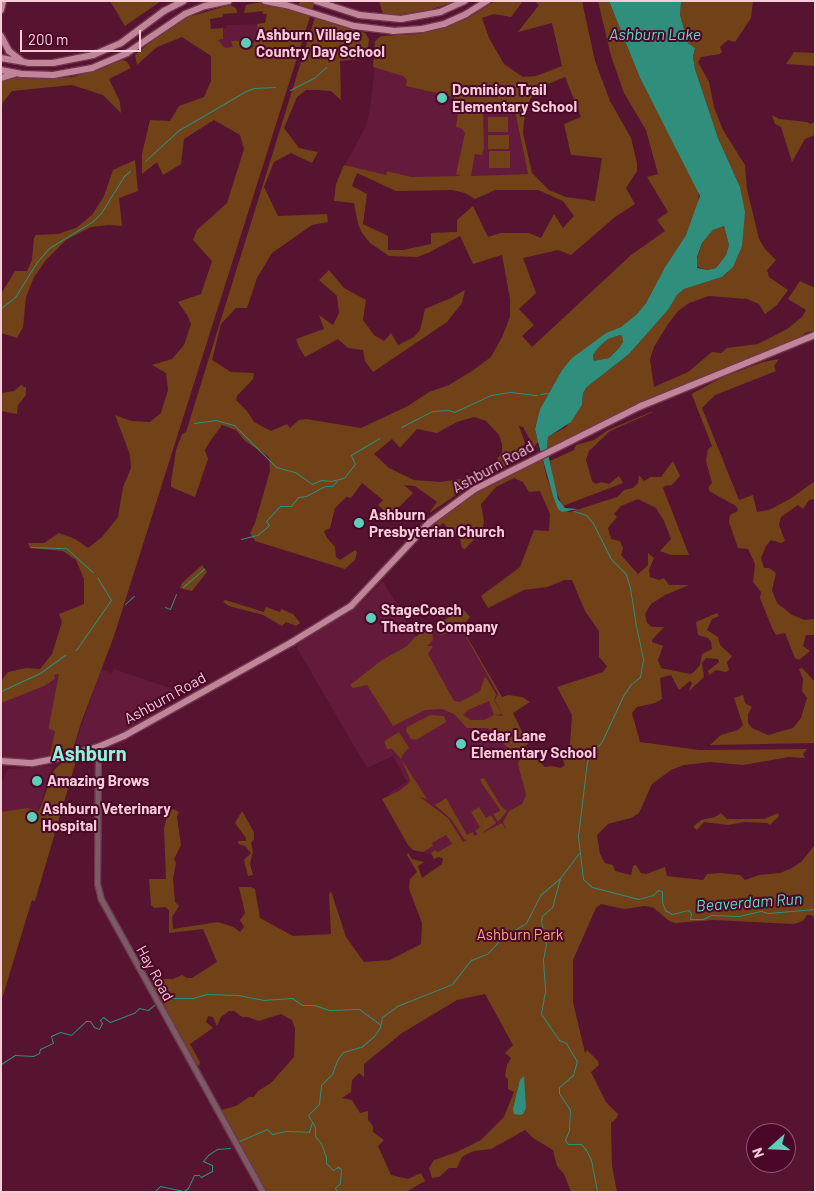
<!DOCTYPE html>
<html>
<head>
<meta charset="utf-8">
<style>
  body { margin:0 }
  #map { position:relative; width:816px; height:1193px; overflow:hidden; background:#561431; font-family:Barlow,sans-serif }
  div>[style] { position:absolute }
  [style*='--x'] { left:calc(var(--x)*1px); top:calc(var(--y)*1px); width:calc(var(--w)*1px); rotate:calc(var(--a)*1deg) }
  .built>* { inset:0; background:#641a3a }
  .green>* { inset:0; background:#714118; transform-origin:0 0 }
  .water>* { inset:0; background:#308e7c }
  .stream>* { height:1px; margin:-0.5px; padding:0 0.5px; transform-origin:0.5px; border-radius:0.5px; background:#308e7c }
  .roads { filter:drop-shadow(1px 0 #73354f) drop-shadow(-1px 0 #73354f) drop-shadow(0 1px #73354f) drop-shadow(0 -1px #73354f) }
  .minor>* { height:5px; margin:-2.5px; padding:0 2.5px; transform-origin:2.5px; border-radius:2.5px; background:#7a5c65 }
  .major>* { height:6px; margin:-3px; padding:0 3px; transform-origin:3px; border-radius:3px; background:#c18599 }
  .dots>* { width:14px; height:14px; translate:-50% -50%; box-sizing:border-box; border:2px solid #4a0727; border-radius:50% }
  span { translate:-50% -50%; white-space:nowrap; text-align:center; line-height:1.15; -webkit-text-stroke:4px #4a0727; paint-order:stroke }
  .poi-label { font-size:15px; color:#f6ccd9; font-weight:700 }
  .left { translate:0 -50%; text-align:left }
  .street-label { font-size:15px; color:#f6ccd9 }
  .park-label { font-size:15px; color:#f8aa6c }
  .water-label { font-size:16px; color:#5bdec5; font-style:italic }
  .district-label { font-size:20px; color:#8ef2dc; font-weight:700 }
  .frame { position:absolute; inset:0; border:2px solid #f6ccd9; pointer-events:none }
  .north { position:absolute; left:746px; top:1123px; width:50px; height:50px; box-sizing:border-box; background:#4a0727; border:1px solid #8f566e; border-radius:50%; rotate:250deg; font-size:14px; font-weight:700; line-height:20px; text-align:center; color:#f6ccd9 }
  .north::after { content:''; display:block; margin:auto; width:18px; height:22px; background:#5eceb8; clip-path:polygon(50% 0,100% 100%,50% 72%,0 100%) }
  .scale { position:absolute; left:20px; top:30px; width:121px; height:22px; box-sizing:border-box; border:2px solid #f6ccd9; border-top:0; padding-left:6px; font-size:15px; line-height:18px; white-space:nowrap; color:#f6ccd9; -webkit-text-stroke:4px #4a0727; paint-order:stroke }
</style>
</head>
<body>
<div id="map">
  <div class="built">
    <i style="clip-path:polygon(271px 19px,235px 75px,217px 39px,217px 29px,227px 28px,227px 25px,256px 24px,257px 28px,265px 27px)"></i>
    <i style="clip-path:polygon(378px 41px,510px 89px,530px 184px,403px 189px,345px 165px,366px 126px,370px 109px)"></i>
    <i style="clip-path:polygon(383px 581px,418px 641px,456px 620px,569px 821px,566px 860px,443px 857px,412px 850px,387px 804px,389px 793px,407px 782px,393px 756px,367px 768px,297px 648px,298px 643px,358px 605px)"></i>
    <i style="clip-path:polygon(68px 669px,50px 729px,55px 731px,49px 759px,1px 758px,1px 698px)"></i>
    <i style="clip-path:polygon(101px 669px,112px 673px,114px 669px,184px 693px,110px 740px,72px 753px)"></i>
    <i style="clip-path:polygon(53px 766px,38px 811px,27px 808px,1px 812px,1px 784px,8px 769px)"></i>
  </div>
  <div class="green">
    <i style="clip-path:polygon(110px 1px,161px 1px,125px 26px)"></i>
    <i style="clip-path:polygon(300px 1px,315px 1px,114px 636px,81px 723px,72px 753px,49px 759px,55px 731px,49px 729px,49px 725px,59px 674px,54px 675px,55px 679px,44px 686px,1px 703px,1px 681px,8px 672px,26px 668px,40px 669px,52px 654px,62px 622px,59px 614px,84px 604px,84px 579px,76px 560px,63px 551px,30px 548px,28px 543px,44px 543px,59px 533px,75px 539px,88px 548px,102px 537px,118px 517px,123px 487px,131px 468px,130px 455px,115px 415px,131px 421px,150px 422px,161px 413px,168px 390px,166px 373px,152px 365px,172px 359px,184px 345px,191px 324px,187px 315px,178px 302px,201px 294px,212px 261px,193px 240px,197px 230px,227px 203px,244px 149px,240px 135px,214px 120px,184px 139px,181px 164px,163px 175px,157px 162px,142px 174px,142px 154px,150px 120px,170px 121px,179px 106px,204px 97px,211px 81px,211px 56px,182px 37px,157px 47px,137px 65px,135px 55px,178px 20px,230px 5px,236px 8px,237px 13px,223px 14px,222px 17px,210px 19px,211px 29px,223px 28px,223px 39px,218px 40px,225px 48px,233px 47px,231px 41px,252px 40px,253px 44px,257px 38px,257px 24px,265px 23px,267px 14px,263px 14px,262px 11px,244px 13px,243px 16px,246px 5px,261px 2px,297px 11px)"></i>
    <i style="clip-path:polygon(379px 1px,456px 1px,426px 11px,395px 15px,383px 14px)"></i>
    <i style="clip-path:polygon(evenodd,495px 1px,523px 1px,511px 17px,494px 14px,482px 18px,489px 38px,504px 64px,523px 77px,536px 76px,562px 66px,552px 23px,518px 32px,539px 5px,534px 1px,582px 1px,595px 61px,610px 101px,631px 138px,637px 163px,637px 171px,626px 188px,635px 204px,615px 217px,571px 255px,558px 250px,523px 258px,536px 293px,519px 309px,534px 325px,522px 336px,532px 347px,631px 255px,665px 231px,657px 220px,668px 212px,647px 177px,658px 174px,646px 130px,624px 93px,611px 56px,598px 1px,609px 1px,640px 78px,698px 191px,699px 201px,686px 235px,665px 267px,646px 303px,637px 314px,621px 327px,606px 333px,562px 370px,540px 409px,535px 429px,538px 442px,534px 447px,523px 427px,519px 426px,525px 443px,509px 464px,468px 487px,429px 513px,437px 502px,415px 486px,404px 485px,413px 493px,390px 516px,378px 505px,383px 500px,362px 483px,351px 498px,346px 497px,335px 508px,330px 528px,324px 531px,327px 538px,335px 547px,336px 557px,340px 560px,355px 550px,357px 552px,355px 560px,345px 569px,255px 541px,250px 533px,255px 523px,270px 471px,269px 457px,245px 441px,236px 430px,222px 425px,209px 443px,205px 450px,208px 459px,195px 497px,171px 487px,171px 482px,176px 450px,182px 434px,186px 432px,315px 17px,365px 33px,369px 39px,367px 58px,340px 61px,341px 100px,331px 91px,318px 90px,306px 90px,297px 97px,284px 128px,299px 148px,318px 152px,312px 163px,291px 153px,274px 162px,264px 187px,278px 216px,327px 214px,328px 222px,312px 225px,272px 253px,257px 278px,247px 308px,236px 308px,221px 324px,212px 360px,231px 372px,254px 373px,253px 379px,237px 396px,236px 400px,247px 411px,254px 422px,271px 431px,287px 424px,290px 428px,299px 420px,306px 419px,361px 428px,408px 406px,429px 392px,449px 385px,472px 371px,491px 357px,502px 337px,510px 317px,510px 299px,502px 255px,473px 264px,460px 236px,428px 253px,417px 257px,389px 256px,370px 243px,362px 233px,358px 224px,354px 203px,334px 201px,336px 184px,344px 165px,386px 175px,387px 171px,411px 177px,461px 176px,456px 174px,465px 133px,462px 129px,456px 127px,459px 104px,454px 100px,454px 97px,406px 86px,407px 80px,403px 76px,373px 67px,375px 41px,381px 36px,417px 34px,446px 27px,468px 18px,495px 1px,565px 77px,581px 117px,564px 124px,571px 155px,602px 158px,595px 201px,566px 197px,549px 190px,532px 173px,523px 133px,525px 110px,531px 98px,548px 84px,565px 77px,495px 1px,514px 107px,528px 174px,471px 176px,475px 154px,482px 155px,484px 148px,483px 110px,514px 107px,495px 1px,357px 173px,396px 191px,452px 190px,465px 193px,475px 199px,495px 190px,538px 190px,563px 201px,574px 216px,563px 228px,554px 214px,541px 238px,529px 233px,501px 233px,488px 237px,473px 206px,457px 220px,457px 232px,431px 233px,431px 244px,403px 250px,388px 250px,388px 236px,363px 224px,367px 194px,352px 186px,357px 173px,495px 1px,474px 417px,486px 421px,499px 435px,502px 444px,502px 452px,494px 464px,477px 474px,461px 479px,441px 482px,414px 480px,389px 468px,374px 454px,392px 439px,400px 448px,417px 429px,437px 433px,457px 422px,474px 417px)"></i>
    <i style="clip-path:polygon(681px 1px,753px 1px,751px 18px,735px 42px,728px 40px,720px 47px,722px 52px,720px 54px,701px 57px,698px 62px,709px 82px,714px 107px,723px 130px,745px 165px,747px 189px,759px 239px,765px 249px,776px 260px,767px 270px,769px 277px,788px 290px,777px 305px,765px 314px,759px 304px,747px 299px,709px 296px,689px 303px,678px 311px,668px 324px,654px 347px,650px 359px,654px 387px,688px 372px,712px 352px,721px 353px,727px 348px,758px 344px,787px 329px,802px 317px,806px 310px,788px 299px,800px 281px,815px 288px,815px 331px,807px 332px,793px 341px,633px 407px,547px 449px,548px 437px,566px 427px,582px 405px,583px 393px,587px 387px,629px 354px,668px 310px,677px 295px,684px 289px,722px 277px,728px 272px,740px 187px,718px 138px,695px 69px,693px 57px,695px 48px,688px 43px,680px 15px)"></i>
    <i style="clip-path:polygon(794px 52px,815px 53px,815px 66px,786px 64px)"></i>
    <i style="clip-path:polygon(123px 60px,127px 62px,131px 68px,109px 79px,120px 102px,121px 113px,103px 95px,72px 85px,12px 91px,3px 102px,1px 110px,1px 80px,13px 77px,36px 79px,73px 77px)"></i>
    <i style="clip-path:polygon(772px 115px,779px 119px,807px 122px,810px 124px,815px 122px,815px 135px,805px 139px,792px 162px,781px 127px,775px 124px)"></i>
    <i style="left:488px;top:117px;width:20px;height:15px"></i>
    <i style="left:488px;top:135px;width:21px;height:14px"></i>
    <i style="left:489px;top:151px;width:21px;height:17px"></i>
    <i style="clip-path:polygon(135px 160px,138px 191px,119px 198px,122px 226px,109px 225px,91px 227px,66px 240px,46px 260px,34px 277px,26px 297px,23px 327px,17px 338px,1px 333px,1px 294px,15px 271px,27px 271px,32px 260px,34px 238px,36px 235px,58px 234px,76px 228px,92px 215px,104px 196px,113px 170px)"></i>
    <i style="clip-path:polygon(724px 226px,729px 245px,726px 255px,716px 268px,708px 270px,697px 267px,696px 262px,702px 243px,713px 230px)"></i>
    <i style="clip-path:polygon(329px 270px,344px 288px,366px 300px,363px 320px,374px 335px,384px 341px,391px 333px,398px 345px,414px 337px,420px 330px,425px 309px,451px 298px,465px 290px,462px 303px,447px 322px,373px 372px,365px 361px,363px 350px,348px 348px,338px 339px,305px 357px,299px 347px,296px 339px,324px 329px,319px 315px,333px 325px,339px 313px,337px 296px,319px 280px)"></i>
    <i style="clip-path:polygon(620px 335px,622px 336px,623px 342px,619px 348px,609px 358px,594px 361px,593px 355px,599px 347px,608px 339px)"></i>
    <i style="clip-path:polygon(779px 359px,774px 366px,776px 371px,715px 395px,702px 408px,739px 500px,753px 495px,757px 512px,769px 510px,790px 499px,815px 481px,815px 499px,809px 500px,803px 509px,798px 505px,781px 517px,779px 525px,785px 541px,781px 543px,771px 540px,766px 546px,761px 558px,764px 568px,769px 568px,776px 573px,772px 590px,777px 603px,792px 615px,805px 620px,815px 619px,815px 635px,806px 635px,803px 646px,810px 651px,799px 660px,795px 658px,785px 633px,776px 635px,772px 628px,760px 598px,761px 592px,753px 582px,755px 564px,748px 549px,738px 548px,729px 522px,730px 515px,738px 511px,736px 506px,709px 491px,709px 486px,712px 483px,706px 461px,708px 449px,712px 446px,692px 395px,693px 393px,723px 377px,763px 362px)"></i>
    <i style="clip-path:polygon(21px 385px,26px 388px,26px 395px,18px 405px,17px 414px,1px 411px,1px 393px,14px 391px)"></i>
    <i style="clip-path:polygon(651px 412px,653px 412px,610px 431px,589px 451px,586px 460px,592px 481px,596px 484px,601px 482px,609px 484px,619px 476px,623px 483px,563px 506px,555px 490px,550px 461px,574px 450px,576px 445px,594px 440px,608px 430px)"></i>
    <i style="clip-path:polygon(542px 457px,547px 478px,558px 508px,570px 512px,617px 497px,624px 490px,633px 488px,638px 483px,639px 475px,644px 481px,651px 477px,661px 477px,673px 461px,680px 476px,672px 485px,665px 486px,663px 488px,689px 555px,671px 555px,660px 551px,671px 539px,664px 521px,656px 508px,638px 499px,621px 506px,614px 514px,617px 517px,608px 528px,611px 539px,620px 541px,623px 548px,621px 555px,638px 574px,648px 565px,648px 553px,654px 558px,649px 570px,650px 577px,659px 580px,664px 578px,669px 585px,689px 585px,665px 595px,651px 604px,645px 614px,647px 623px,652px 627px,664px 627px,652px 640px,652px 642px,663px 646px,658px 660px,661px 668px,690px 674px,694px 672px,700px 665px,702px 654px,712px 649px,711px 642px,708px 638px,698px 635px,696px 622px,717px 613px,719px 616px,712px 619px,707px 630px,718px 637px,720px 645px,732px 656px,727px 662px,729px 670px,726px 672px,716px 670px,709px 675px,708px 671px,719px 662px,718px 659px,706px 658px,702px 663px,704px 677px,689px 691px,692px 683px,690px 681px,679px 690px,671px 675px,660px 678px,662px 699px,655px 703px,637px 707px,632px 713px,640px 742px,699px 750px,807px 749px,803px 754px,805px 758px,789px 757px,743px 765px,711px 762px,684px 765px,671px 770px,652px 784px,639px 813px,631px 818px,608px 824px,597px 835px,600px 854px,605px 863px,613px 865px,615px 871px,631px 875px,633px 866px,636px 865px,641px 873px,646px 874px,665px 867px,667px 876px,703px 880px,707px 874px,721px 873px,740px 875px,745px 880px,759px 875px,780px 873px,792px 868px,801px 862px,815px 845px,815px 918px,811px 915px,807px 915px,803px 921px,794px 924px,713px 920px,675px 923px,669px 921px,654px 908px,645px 906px,624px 909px,601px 904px,596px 908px,573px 960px,573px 1002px,585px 1053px,587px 1050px,598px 1061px,599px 1065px,591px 1072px,606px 1102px,618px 1114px,617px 1118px,611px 1123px,612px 1166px,617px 1192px,571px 1192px,564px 1174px,557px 1166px,553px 1150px,533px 1138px,525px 1130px,491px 1149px,474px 1151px,467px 1154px,462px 1157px,457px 1168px,449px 1168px,439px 1177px,432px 1178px,429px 1168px,434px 1160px,457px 1152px,481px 1140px,504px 1117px,514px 1092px,508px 1089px,508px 1079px,505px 1076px,507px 1065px,511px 1058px,505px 1053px,513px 1045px,485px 994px,457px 1000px,402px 1033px,364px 1064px,364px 1077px,359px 1073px,352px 1080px,351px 1092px,342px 1098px,352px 1100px,360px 1113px,368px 1111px,368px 1120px,373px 1126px,373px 1132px,384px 1140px,378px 1146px,391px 1175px,408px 1179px,421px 1173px,425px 1181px,406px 1192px,267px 1192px,221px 1110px,236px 1106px,249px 1097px,254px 1097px,258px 1091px,271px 1083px,294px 1057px,295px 1028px,292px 1020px,281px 1014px,259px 1021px,248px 1017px,242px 1017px,234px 1011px,229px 1011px,221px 1017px,217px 1026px,213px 1017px,208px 1016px,206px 1022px,213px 1028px,190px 1044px,200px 1062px,199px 1066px,196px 1064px,147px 979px,173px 979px,182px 975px,187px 978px,192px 978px,217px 962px,203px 929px,169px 933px,169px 910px,165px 907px,154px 908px,151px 905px,149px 879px,166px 879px,164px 828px,167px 816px,169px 811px,173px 809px,179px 812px,177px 817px,181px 845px,174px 859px,176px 863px,173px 878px,175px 902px,179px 906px,172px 917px,173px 929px,218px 922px,233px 927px,240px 932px,244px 927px,240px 920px,245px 913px,239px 887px,251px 887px,255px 889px,260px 918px,293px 936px,331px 934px,329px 895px,331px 891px,346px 937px,364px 962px,390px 960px,421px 944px,422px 923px,409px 889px,410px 879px,417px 872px,407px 855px,408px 853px,412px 859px,424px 862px,418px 866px,422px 878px,442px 864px,443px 859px,439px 857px,434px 859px,431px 853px,435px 850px,438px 852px,452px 844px,446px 835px,432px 843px,433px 846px,423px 852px,413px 850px,408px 845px,382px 799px,399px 791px,409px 783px,410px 780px,402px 760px,427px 799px,420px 797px,448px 818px,463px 842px,467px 840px,464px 839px,452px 820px,435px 805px,446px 798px,467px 835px,473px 832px,474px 836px,478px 834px,475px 831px,480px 827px,471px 812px,479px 807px,486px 818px,491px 815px,496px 823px,481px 834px,502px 823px,506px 830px,503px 822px,509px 811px,522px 804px,526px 795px,518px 764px,519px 760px,532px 751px,535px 755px,533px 756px,545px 767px,552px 766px,561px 768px,565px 765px,563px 760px,570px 744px,572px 715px,557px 687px,603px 672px,607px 666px,599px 657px,599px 631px,585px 611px,572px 580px,565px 580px,547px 587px,524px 590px,488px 608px,481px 596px,520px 567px,534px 530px,549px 531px,550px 514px,540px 491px,529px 492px,523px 482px,514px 478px,496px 487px,481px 504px,484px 522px,482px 531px,465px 549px,462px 548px,460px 539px,443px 523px,431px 534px,430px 529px,436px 521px,469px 495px)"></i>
    <i style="clip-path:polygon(202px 565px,207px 572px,192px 591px,180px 588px,182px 583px)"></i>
    <i style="clip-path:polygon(225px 600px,264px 612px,266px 607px,280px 612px,281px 609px,293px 614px,300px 623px,296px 626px,286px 622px,282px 626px,263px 615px,229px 606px,223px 602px)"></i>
    <i style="clip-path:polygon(evenodd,463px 609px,470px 617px,465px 623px,463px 630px,502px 697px,508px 695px,522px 697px,530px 702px,513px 713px,528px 744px,517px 751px,510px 750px,488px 728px,467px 728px,454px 714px,442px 709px,425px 710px,393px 726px,367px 685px,353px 688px,350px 685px,382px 660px,407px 646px,415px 637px,463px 609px,457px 630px,463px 632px,498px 694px,495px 700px,503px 716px,495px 715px,502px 714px,494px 700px,496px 694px,485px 676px,480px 691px,460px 702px,454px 701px,428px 654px,433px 646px,427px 646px,433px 640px,432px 633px,436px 631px,441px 635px,457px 630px,463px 609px,489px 701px,494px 715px,484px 720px,471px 720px,463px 715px,468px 710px,489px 701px)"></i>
    <i style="clip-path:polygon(802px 668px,815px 682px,815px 743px,710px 745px,721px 735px,738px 730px,743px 725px,734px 698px,743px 695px,745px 703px,752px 707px,748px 714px,748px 723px,752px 728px,768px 735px,793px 728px,801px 718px,807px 698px,802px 691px,803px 679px,799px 669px)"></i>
    <i style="clip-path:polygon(430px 715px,444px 716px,446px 722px,416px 740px,411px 739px,406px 731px,407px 727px)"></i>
    <i style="clip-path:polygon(399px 732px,409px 748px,403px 754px,401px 759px,392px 749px,387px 749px,384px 741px)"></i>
    <i style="clip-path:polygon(72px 758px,72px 762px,76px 761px,35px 901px,32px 900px,1px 1002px,1px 812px,27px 808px,39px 811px,54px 770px,66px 759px)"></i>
    <i style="clip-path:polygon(484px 778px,501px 806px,507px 811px,498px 822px,493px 814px,500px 811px,499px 808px,482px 784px,480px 779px)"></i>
    <i style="clip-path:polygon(242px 811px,254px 832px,254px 839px,251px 843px,253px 851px,250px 864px,253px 875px,248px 876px,244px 860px,251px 853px,245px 846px,238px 844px,238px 841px,246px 841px,246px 838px,235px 823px)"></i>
    <i style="clip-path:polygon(721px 813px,727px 819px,764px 819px,778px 813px,779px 816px,770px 825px,767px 823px,745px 822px,728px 825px,704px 822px,697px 830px,693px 827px,701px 820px,715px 817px)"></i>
  </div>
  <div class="water">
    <i style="clip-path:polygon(evenodd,609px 1px,681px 1px,680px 15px,688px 43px,695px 48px,693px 57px,695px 69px,718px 138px,740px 187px,745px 212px,742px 246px,733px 267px,722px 277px,684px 289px,677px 295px,668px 310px,629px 354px,587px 387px,583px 393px,582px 405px,571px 422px,548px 437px,547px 449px,558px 499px,565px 508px,578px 509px,562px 512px,558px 509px,553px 496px,538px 442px,535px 429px,540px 409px,562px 370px,572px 358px,606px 333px,621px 327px,637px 314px,646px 303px,665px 267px,686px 235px,700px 196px,640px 78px,609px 1px,724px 226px,729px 245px,726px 255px,716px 268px,708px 270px,697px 268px,697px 257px,702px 243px,713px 230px,724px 226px,609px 1px,620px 335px,622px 336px,623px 342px,619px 348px,609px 358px,594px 361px,593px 355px,599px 347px,608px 339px,620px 335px)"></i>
    <i style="clip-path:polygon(524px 1076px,526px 1108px,523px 1114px,520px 1115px,514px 1114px,513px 1109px,520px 1080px)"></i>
  </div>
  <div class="stream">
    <i style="--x:290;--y:90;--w:28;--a:-27"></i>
    <i style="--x:315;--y:77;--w:15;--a:-42"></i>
    <i style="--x:145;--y:161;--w:46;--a:-42.4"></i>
    <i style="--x:179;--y:130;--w:78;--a:-30.2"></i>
    <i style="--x:246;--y:91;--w:9;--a:-21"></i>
    <i style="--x:254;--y:88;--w:21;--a:-3"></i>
    <i style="--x:1;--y:308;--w:18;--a:-38"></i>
    <i style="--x:15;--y:297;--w:40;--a:-58"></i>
    <i style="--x:36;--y:263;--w:20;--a:-49"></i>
    <i style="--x:49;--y:248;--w:52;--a:-31.5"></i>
    <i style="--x:93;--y:221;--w:11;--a:-45"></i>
    <i style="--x:101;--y:213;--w:44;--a:-58.1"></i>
    <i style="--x:124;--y:176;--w:8;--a:-40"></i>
    <i style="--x:540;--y:394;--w:8;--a:-7"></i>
    <i style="--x:194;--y:423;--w:22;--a:-8"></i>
    <i style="--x:216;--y:420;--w:19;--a:16"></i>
    <i style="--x:234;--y:425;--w:59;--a:45"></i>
    <i style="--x:276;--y:467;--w:20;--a:15"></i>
    <i style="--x:295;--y:472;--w:21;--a:35"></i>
    <i style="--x:312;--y:484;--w:10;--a:-24"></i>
    <i style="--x:321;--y:480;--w:10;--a:6"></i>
    <i style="--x:331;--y:481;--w:13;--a:-13"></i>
    <i style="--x:344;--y:478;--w:18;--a:-52"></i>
    <i style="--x:355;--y:464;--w:10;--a:-114"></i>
    <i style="--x:351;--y:455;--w:33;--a:-31"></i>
    <i style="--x:401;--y:427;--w:35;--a:-27"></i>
    <i style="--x:432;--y:411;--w:17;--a:-3"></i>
    <i style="--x:449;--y:410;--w:5;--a:22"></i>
    <i style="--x:454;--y:412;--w:41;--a:-24.7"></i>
    <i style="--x:491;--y:395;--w:20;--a:-9"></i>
    <i style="--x:511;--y:392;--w:26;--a:7"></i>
    <i style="--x:574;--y:511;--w:13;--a:18"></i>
    <i style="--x:586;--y:515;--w:11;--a:49"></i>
    <i style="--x:593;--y:523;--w:40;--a:63.4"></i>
    <i style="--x:611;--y:559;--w:21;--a:45"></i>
    <i style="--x:626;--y:574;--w:15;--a:74"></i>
    <i style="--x:630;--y:588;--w:33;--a:81"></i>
    <i style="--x:635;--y:621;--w:40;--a:78"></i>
    <i style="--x:643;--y:660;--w:17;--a:100"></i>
    <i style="--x:640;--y:677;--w:11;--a:142"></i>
    <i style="--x:631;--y:684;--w:14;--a:124"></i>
    <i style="--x:623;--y:696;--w:50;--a:115"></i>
    <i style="--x:602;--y:741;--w:25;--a:127"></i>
    <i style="--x:587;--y:761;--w:76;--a:96.8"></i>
    <i style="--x:578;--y:836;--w:43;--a:83.4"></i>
    <i style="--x:583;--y:879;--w:12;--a:42"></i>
    <i style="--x:592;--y:887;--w:48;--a:14.6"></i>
    <i style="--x:638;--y:899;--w:16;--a:-15"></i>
    <i style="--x:653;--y:895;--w:7;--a:-45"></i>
    <i style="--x:658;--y:890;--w:4;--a:14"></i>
    <i style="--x:662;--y:891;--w:11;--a:90"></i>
    <i style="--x:662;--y:902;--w:9;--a:69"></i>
    <i style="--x:665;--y:910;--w:8;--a:30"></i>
    <i style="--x:672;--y:914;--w:16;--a:-14"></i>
    <i style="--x:688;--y:910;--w:4;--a:45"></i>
    <i style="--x:691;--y:913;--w:6;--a:99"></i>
    <i style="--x:690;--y:919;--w:13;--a:0"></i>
    <i style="--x:703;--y:919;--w:9;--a:-27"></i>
    <i style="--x:711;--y:915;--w:28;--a:2"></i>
    <i style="--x:739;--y:916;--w:23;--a:-13"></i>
    <i style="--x:761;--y:911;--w:7;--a:16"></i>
    <i style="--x:768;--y:913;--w:47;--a:-4.9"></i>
    <i style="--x:241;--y:539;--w:16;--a:-14"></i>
    <i style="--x:257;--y:535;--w:11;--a:-38"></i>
    <i style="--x:266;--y:528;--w:4;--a:-45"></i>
    <i style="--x:269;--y:525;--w:5;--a:-127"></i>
    <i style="--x:266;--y:521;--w:21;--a:-47"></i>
    <i style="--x:280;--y:506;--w:11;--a:0"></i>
    <i style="--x:291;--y:506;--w:11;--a:-52"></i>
    <i style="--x:298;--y:497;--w:8;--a:-7"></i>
    <i style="--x:306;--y:496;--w:21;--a:-28"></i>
    <i style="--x:325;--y:486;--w:7;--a:0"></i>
    <i style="--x:332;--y:486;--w:7;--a:-45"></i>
    <i style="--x:31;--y:547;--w:35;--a:2"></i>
    <i style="--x:66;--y:548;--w:36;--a:42"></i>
    <i style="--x:183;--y:587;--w:28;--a:-41"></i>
    <i style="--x:125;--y:604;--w:12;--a:-42"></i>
    <i style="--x:165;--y:607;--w:5;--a:22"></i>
    <i style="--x:170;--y:609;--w:16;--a:-68"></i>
    <i style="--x:76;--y:650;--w:61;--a:-55"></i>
    <i style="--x:111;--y:600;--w:26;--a:-121"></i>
    <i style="--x:1;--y:691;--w:43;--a:-24.8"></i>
    <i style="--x:40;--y:673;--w:31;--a:-36"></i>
    <i style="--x:579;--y:853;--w:31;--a:127"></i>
    <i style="--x:560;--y:878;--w:30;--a:105"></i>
    <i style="--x:552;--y:907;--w:13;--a:138"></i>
    <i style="--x:542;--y:916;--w:5;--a:101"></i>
    <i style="--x:541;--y:921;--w:24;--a:78"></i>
    <i style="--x:546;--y:944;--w:16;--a:101"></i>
    <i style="--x:543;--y:960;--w:31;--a:86"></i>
    <i style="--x:545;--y:991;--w:23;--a:100"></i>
    <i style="--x:541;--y:1014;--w:32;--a:55"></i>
    <i style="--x:559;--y:1040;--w:8;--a:23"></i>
    <i style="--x:566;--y:1043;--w:21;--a:59"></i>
    <i style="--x:577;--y:1061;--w:15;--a:106"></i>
    <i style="--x:573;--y:1075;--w:18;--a:139"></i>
    <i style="--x:559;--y:1087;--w:6;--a:90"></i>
    <i style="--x:559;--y:1093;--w:20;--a:57"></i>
    <i style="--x:570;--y:1110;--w:20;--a:93"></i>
    <i style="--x:569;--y:1130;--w:11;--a:112"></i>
    <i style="--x:565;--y:1140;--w:5;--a:53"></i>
    <i style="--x:568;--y:1144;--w:13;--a:0"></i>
    <i style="--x:581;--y:1144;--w:8;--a:50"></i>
    <i style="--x:586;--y:1150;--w:11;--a:63"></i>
    <i style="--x:591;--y:1160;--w:33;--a:79"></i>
    <i style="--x:161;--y:1000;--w:10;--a:-11"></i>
    <i style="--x:171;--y:998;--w:22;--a:0"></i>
    <i style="--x:193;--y:998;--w:14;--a:-17"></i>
    <i style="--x:206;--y:994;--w:32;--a:2"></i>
    <i style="--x:238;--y:995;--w:25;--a:11"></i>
    <i style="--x:263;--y:1000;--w:29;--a:-4"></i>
    <i style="--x:292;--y:998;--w:12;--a:35"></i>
    <i style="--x:302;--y:1005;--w:12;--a:0"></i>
    <i style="--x:314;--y:1005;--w:16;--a:18"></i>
    <i style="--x:329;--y:1010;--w:30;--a:-2"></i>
    <i style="--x:359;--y:1009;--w:26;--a:36"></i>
    <i style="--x:1;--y:1064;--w:17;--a:-33"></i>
    <i style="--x:15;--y:1055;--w:18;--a:3"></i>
    <i style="--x:33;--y:1056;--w:7;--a:-27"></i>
    <i style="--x:39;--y:1053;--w:4;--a:-76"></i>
    <i style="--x:40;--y:1049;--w:14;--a:-25"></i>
    <i style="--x:53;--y:1043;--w:7;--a:-106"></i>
    <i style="--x:51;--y:1036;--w:10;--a:-24"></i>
    <i style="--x:60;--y:1032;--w:11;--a:15"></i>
    <i style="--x:71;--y:1035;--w:21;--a:-43"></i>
    <i style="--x:86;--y:1021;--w:4;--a:0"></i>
    <i style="--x:90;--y:1021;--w:7;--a:56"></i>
    <i style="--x:94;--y:1027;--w:5;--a:22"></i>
    <i style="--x:99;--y:1029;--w:7;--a:-63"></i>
    <i style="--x:102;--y:1023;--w:4;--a:-124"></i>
    <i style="--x:100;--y:1020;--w:4;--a:-45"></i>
    <i style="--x:103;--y:1017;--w:9;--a:36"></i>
    <i style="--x:110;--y:1022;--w:26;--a:-21"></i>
    <i style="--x:134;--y:1013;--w:7;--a:-45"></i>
    <i style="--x:139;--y:1008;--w:9;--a:13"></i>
    <i style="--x:148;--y:1010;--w:8;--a:-40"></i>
    <i style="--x:239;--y:1141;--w:30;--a:-23"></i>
    <i style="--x:267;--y:1129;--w:7;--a:45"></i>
    <i style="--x:272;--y:1134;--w:14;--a:-12"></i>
    <i style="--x:286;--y:1131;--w:23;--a:2"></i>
    <i style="--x:309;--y:1132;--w:10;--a:-73"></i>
    <i style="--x:154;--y:1192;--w:8;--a:-45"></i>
    <i style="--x:160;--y:1186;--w:25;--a:12"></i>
    <i style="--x:184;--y:1191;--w:5;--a:-37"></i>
    <i style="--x:188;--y:1188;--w:14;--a:-65"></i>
    <i style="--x:194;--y:1175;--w:5;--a:0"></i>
    <i style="--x:199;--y:1175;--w:3;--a:45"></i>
    <i style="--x:201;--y:1177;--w:13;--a:-29"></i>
    <i style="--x:212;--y:1171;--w:6;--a:-90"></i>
    <i style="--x:212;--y:1165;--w:10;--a:-156"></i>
    <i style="--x:203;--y:1161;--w:8;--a:-50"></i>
    <i style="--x:208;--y:1155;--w:11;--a:-34"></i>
    <i style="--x:217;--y:1149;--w:13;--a:-4"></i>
    <i style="--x:338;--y:1192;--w:5;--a:-127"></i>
    <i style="--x:335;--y:1188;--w:7;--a:-45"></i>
    <i style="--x:340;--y:1183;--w:14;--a:-86"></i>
    <i style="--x:341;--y:1169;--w:4;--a:-146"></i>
    <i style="--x:338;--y:1167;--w:6;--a:149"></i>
    <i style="--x:333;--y:1170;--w:10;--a:-135"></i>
    <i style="--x:326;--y:1163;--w:6;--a:-90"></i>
    <i style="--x:326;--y:1157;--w:15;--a:-110"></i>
    <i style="--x:321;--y:1143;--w:9;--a:-131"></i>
    <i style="--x:315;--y:1136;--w:9;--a:-90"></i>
    <i style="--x:315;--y:1127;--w:14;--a:-120"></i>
    <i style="--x:308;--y:1115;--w:16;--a:-45"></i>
    <i style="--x:319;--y:1104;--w:19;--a:-84"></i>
    <i style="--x:321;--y:1085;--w:16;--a:-45"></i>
    <i style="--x:332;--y:1074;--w:15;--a:-70"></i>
    <i style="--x:337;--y:1060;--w:10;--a:-53"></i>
    <i style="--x:343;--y:1052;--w:19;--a:-16"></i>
    <i style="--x:361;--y:1047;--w:17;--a:-40"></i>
    <i style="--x:374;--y:1036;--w:11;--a:-56"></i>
    <i style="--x:380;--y:1027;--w:10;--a:-79"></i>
    <i style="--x:382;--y:1017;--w:19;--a:-36"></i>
    <i style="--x:397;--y:1006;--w:59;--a:-21.8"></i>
    <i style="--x:452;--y:984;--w:31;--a:-52"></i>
    <i style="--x:471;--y:960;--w:17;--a:-21"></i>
    <i style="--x:487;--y:954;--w:22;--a:-47"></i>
    <i style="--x:502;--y:938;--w:28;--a:-32"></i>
    <i style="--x:526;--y:923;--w:31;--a:-63"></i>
    <i style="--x:540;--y:895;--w:26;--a:-40"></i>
  </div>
  <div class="roads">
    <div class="minor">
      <i style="--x:98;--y:747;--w:136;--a:90.4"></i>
      <i style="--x:97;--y:883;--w:16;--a:76"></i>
      <i style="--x:101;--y:899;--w:335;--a:61.1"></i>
    </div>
    <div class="major">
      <i style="--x:265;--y:1;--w:21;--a:11"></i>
      <i style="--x:286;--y:5;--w:71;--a:17.2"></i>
      <i style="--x:354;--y:26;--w:39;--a:7"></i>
      <i style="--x:393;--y:31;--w:29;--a:-4"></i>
      <i style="--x:422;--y:29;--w:23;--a:-13"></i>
      <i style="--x:444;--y:24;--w:24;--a:-24"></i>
      <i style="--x:466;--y:14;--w:25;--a:-32"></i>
      <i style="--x:316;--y:1;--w:45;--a:18"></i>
      <i style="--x:359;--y:15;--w:42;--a:5.4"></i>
      <i style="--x:401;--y:19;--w:40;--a:-10"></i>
      <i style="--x:440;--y:12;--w:27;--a:-24"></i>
      <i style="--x:1;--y:10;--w:9;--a:-77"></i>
      <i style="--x:1;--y:36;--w:17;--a:62"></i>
      <i style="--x:9;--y:51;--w:16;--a:38"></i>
      <i style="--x:1;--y:58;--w:28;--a:10"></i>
      <i style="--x:29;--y:63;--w:24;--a:0"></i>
      <i style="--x:53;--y:63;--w:41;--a:-11.3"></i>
      <i style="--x:93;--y:55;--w:30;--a:-23"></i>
      <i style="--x:121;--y:43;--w:54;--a:-36.7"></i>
      <i style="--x:164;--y:11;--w:22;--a:-27"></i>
      <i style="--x:1;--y:70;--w:21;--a:11"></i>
      <i style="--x:22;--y:74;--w:31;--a:2"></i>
      <i style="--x:53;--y:75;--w:40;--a:-10"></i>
      <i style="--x:92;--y:68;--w:38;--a:-23"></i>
      <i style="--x:127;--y:53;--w:70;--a:-33.9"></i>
      <i style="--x:185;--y:14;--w:22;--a:-22"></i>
      <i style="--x:205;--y:6;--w:24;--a:-12"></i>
      <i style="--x:1;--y:78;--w:14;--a:-17"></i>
      <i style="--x:1;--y:761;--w:32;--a:4"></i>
      <i style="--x:33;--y:763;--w:21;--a:-11"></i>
      <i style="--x:54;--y:759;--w:46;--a:-15.3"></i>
      <i style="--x:98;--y:747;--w:28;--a:-23"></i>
      <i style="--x:124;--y:736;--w:193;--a:-29.2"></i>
      <i style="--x:292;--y:642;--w:69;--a:-31.4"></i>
      <i style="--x:351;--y:606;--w:115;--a:-46.8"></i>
      <i style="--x:430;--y:522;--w:56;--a:-36.3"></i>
      <i style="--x:475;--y:489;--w:186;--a:-26.6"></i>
      <i style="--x:641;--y:406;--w:188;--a:-22.2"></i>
    </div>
  </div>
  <div class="dots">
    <i style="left:246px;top:43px;background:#5eceb8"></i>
    <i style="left:442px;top:98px;background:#5eceb8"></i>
    <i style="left:359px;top:523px;background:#5eceb8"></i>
    <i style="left:371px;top:618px;background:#5eceb8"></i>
    <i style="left:461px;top:744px;background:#5eceb8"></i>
    <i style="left:37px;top:781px;background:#5eceb8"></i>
    <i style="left:32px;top:817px;background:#5eceb8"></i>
  </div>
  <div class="poi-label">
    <span class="left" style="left:256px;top:43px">Ashburn Village<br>Country Day School</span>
    <span class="left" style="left:452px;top:98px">Dominion Trail<br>Elementary School</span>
    <span class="left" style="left:369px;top:523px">Ashburn<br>Presbyterian Church</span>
    <span class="left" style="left:381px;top:618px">StageCoach<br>Theatre Company</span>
    <span class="left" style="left:471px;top:744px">Cedar Lane<br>Elementary School</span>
    <span class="left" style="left:47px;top:781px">Amazing Brows</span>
    <span class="left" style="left:42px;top:817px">Ashburn Veterinary<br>Hospital</span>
  </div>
  <div class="street-label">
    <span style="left:493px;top:467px;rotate:-29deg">Ashburn Road</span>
    <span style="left:165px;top:698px;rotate:-29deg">Ashburn Road</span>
    <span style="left:155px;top:973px;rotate:61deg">Hay Road</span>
  </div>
  <div class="park-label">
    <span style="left:520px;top:935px">Ashburn Park</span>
  </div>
  <div class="water-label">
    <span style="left:655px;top:34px">Ashburn Lake</span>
    <span style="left:749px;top:902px;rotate:-4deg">Beaverdam Run</span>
  </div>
  <div class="district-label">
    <span style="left:89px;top:753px">Ashburn</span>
  </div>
  <div class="frame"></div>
  <div class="north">N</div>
  <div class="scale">200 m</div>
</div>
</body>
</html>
